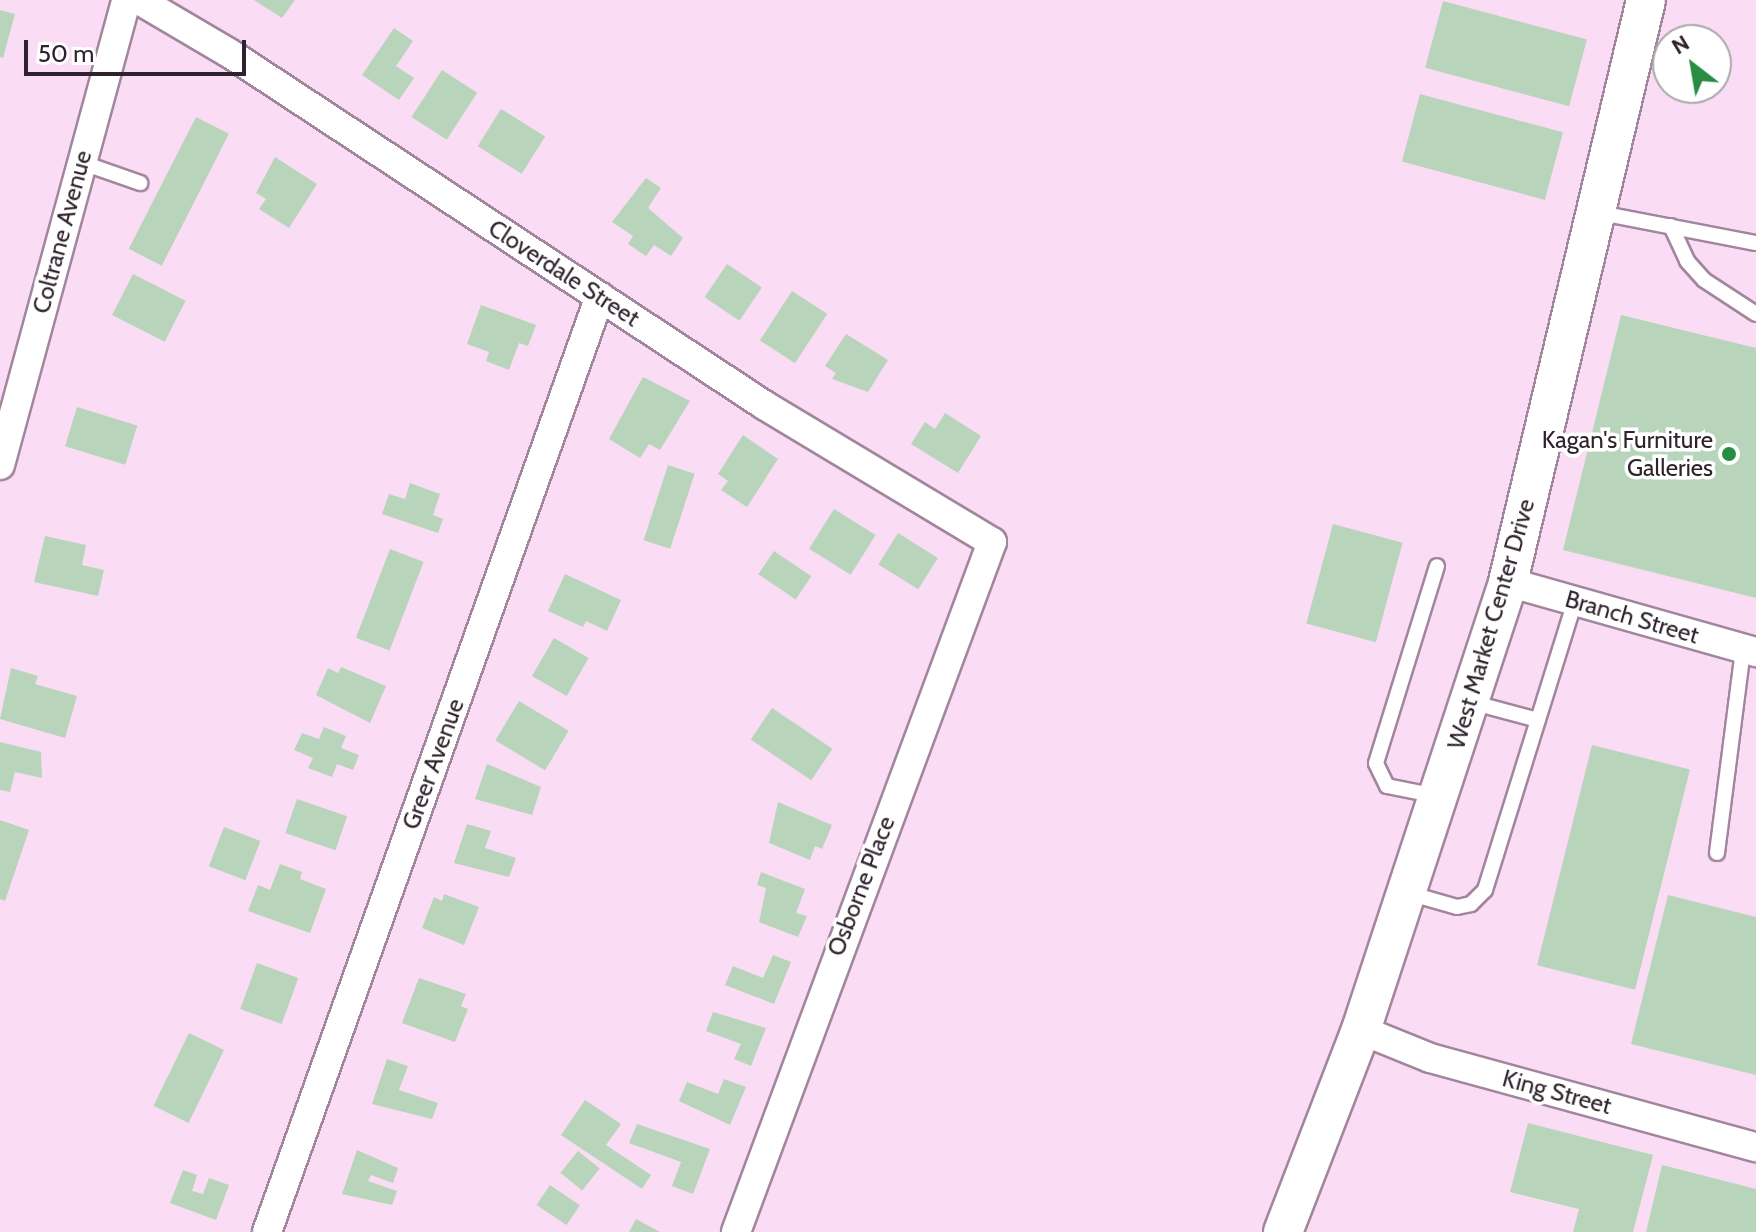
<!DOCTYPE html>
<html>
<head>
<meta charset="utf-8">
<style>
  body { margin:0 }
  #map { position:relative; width:1756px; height:1232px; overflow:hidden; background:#fadcf5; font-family:Cabin,sans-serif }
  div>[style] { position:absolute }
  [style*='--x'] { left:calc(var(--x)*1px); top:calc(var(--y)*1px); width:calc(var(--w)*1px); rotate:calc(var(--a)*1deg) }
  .building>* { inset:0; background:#b8d5bb; transform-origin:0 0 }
  .roads { filter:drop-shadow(2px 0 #a1869d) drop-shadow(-2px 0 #a1869d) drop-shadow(0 2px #a1869d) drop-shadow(0 -2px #a1869d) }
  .lane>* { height:14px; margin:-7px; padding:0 7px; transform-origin:7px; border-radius:7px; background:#fff }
  .street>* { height:28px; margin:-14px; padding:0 14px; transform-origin:14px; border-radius:14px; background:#fff }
  .secondary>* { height:38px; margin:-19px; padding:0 19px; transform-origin:19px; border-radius:19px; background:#fff }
  .dots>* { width:22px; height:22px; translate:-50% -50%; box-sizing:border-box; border:4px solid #fff; border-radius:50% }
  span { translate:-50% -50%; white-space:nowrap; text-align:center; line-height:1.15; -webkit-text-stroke:7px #fff; paint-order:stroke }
  .street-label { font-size:24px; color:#2e232c }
  .poi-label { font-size:24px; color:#2e232c }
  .right { translate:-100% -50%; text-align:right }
  .north { position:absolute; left:1652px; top:24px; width:80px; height:80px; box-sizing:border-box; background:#fff; border:2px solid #aba7ab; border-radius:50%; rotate:329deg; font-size:22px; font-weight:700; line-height:32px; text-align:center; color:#2e232c }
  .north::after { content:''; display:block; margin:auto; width:28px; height:36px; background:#268d43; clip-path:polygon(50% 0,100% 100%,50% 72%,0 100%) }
  .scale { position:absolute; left:24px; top:40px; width:222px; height:36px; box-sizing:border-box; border:4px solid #2e232c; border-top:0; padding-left:10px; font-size:24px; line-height:28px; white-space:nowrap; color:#2e232c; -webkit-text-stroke:6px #fff; paint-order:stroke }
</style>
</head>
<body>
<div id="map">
  <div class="building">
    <i style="clip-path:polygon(254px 0,295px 0,282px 18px)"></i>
    <i style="left:1443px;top:1px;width:149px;height:69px;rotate:15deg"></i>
    <i style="clip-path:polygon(0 10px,15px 14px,3px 58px,0 57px)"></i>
    <i style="clip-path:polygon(394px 28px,413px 41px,396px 66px,414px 78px,399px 100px,362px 75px)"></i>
    <i style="left:442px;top:70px;width:42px;height:56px;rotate:33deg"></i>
    <i style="left:1420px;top:94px;width:148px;height:70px;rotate:15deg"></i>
    <i style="left:501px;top:109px;width:52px;height:44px;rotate:32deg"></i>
    <i style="left:196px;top:117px;width:37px;height:148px;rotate:27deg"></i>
    <i style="clip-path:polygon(275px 157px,317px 184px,289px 228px,259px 209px,266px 199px,256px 193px)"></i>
    <i style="clip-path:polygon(646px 178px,661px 188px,648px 208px,683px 238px,671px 256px,654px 245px,646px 256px,628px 244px,633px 236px,612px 222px)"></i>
    <i style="left:727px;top:264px;width:42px;height:40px;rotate:34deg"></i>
    <i style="left:133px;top:274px;width:59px;height:46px;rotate:27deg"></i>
    <i style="left:792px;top:291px;width:42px;height:59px;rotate:33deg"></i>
    <i style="clip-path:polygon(481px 305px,536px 325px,528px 346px,519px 343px,509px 370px,486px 361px,489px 352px,467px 344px)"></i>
    <i style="clip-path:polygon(1621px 315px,1756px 348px,1756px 598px,1563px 550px)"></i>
    <i style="clip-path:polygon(846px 334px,888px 360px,868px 392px,832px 379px,836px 373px,825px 366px)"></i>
    <i style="clip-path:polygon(643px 377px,690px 401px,660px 450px,649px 444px,640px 458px,609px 439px)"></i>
    <i style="left:77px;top:407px;width:63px;height:41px;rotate:17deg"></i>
    <i style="clip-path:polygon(945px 413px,981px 436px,958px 473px,911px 444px,925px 422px,935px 429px)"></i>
    <i style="clip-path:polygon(743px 435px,778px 459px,747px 507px,721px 490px,728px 481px,718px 474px)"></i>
    <i style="left:668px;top:465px;width:28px;height:79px;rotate:18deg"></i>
    <i style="clip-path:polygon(410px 483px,440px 494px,433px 515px,443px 519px,438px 533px,382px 514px,389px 494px,405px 499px)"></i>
    <i style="left:834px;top:509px;width:49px;height:47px;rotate:32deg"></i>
    <i style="left:1333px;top:524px;width:72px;height:103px;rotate:15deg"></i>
    <i style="left:898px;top:533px;width:47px;height:37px;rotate:32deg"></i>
    <i style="clip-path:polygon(45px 536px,86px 545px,82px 565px,104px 570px,98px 596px,34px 582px)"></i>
    <i style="left:390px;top:549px;width:36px;height:95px;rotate:21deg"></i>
    <i style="left:774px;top:551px;width:45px;height:28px;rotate:34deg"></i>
    <i style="clip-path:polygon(565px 574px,621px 600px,607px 631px,586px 621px,583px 627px,548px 611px)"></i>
    <i style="left:554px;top:638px;width:40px;height:44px;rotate:30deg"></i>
    <i style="clip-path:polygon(341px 667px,386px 686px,370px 723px,316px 695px,328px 668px,338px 673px)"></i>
    <i style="clip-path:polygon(11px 668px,38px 676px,35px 684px,77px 696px,65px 738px,0 719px)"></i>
    <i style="left:519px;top:701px;width:58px;height:46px;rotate:31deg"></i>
    <i style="left:772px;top:708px;width:73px;height:38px;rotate:34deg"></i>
    <i style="clip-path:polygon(324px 727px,346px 736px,341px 748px,359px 755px,353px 770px,337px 764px,332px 777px,308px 768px,313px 758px,294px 750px,302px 733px,319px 739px)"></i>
    <i style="clip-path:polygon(0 742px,41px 752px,42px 778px,15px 772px,10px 792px,0 790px)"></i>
    <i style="left:1592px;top:745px;width:101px;height:227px;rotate:14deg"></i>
    <i style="clip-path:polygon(487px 764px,541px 787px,532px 815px,475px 799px)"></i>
    <i style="left:297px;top:799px;width:53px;height:36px;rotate:19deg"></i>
    <i style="clip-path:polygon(778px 802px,832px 825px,822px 849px,815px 846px,810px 860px,769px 843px)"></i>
    <i style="clip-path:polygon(0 820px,29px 830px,5px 901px,0 899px)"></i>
    <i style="clip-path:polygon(467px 824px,491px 831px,485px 848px,516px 858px,509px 877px,454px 863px)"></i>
    <i style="left:224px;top:827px;width:39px;height:42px;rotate:21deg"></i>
    <i style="clip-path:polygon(280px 864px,302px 872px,300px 879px,326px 889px,310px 933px,248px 911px,258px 885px,270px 890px)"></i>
    <i style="clip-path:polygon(761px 872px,805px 889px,796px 913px,807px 916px,798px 937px,759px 922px,766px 888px,757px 885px)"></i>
    <i style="clip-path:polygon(444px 894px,479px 907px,464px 945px,422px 928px,434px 897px,442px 901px)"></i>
    <i style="clip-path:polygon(1668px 895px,1756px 917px,1756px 1075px,1631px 1044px)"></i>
    <i style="clip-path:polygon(773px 955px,791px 962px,774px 1004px,725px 985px,733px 966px,763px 978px)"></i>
    <i style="left:257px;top:963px;width:44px;height:49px;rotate:20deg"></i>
    <i style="clip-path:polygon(419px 978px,466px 994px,461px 1006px,468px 1009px,455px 1042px,402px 1023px)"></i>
    <i style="clip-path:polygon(713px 1012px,766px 1028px,751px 1066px,734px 1059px,741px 1044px,706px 1031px)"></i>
    <i style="left:189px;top:1033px;width:39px;height:81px;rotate:26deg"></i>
    <i style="clip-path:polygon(387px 1059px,408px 1066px,399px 1090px,438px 1103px,432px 1119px,372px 1104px)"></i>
    <i style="clip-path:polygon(724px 1079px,746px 1087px,730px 1125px,679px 1101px,687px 1082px,718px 1094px)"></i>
    <i style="clip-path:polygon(585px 1100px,621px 1124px,606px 1145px,651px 1175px,642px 1189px,561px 1135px)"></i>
    <i style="clip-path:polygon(1528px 1123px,1653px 1155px,1633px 1232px,1573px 1232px,1579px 1209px,1510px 1192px)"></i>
    <i style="clip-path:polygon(637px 1124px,710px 1149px,693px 1194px,672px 1186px,681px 1162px,629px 1143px)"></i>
    <i style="clip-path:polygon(357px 1150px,398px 1168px,393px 1183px,371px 1175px,368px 1181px,397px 1191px,392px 1205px,342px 1194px)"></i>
    <i style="left:578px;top:1151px;width:28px;height:28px;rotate:39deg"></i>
    <i style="clip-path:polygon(1662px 1165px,1756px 1189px,1756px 1232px,1646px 1232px)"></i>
    <i style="clip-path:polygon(183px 1170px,197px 1175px,192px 1191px,203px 1194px,209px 1178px,229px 1185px,216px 1220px,170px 1203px)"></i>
    <i style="left:550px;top:1185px;width:36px;height:24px;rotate:34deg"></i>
    <i style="clip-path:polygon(636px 1219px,660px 1232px,629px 1232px)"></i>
  </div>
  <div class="roads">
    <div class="lane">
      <i style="--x:80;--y:162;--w:64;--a:19.3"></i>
      <i style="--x:1595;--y:212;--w:164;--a:10.9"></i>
      <i style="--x:1671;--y:226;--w:38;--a:65"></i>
      <i style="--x:1687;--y:261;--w:25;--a:48"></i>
      <i style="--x:1704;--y:280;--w:62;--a:33.2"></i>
      <i style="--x:1471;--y:702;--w:69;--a:15"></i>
      <i style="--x:1437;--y:796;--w:51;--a:-168.7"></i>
      <i style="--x:1387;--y:786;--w:25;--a:-116"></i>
      <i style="--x:1376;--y:763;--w:206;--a:-72.8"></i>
      <i style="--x:1717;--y:853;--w:206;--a:-82.7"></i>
      <i style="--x:1408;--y:893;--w:51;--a:15.9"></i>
      <i style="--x:1457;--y:907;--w:14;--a:-12"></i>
      <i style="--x:1471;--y:904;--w:20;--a:-45"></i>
      <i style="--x:1485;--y:890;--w:303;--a:-72.7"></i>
    </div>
    <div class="street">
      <i style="--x:139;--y:0;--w:104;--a:30.5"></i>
      <i style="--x:229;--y:53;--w:640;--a:33.34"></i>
      <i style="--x:764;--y:405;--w:266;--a:31"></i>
      <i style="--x:992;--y:542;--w:736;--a:110.36"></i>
      <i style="--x:0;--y:465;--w:482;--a:-74.8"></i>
      <i style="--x:1508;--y:582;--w:258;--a:15.8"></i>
      <i style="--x:1361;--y:1030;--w:74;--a:22.1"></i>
      <i style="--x:1430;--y:1058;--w:338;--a:15.3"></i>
      <i style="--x:267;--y:1232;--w:993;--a:-70.42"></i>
    </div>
    <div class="secondary">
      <i style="--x:1283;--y:1232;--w:217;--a:-68.9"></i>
      <i style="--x:1361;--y:1030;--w:472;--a:-71.8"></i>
      <i style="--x:1508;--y:582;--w:598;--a:-76.66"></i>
    </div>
  </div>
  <div class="dots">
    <i style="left:1729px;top:454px;background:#268d43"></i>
  </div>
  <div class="street-label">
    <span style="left:62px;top:232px;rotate:-75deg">Coltrane Avenue</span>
    <span style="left:564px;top:273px;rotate:33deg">Cloverdale Street</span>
    <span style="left:1632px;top:617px;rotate:16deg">Branch Street</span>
    <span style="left:1491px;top:624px;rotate:-74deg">West Market Center Drive</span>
    <span style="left:433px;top:764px;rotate:-70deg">Greer Avenue</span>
    <span style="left:861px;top:886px;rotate:-69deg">Osborne Place</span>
    <span style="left:1557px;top:1092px;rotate:15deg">King Street</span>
  </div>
  <div class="poi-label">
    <span class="right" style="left:1713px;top:454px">Kagan's Furniture<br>Galleries</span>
  </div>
  <div class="north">N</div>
  <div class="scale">50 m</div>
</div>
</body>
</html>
